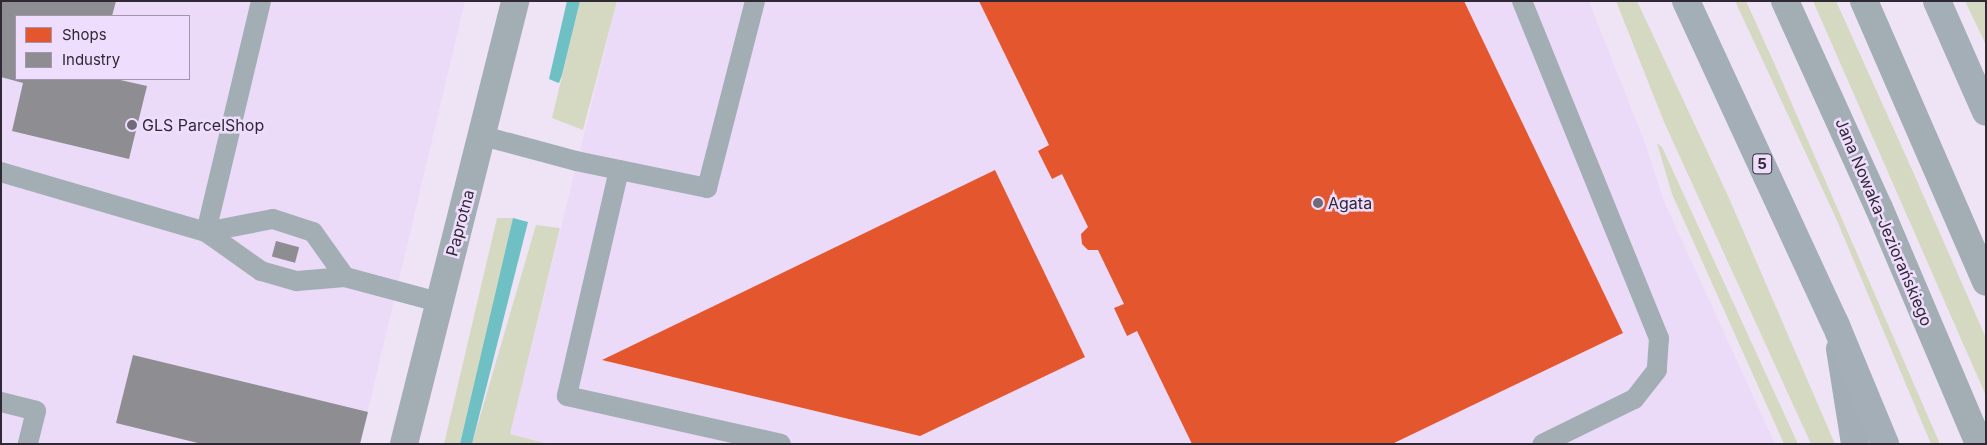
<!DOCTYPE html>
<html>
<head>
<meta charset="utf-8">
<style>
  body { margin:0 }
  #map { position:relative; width:1987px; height:445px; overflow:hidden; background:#eee4f6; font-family:Inter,sans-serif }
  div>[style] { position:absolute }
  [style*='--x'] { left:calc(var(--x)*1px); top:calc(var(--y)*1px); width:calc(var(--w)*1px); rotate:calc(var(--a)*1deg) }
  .built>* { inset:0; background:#ebdbf8 }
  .green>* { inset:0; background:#d6d9c1 }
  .water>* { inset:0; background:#6ec0c5 }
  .shops>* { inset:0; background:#e4572e }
  .industry>* { inset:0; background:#8d8d92; transform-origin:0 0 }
  .service>* { height:20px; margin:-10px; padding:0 10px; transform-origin:10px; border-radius:10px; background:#a3aeb4 }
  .minor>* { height:28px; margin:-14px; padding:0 14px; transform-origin:14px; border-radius:14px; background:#a3aeb4 }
  .tertiary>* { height:28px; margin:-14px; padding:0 14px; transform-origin:14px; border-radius:14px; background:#a3aeb4 }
  .secondary>* { height:28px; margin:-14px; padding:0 14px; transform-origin:14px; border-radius:14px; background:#a3adb5 }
  .primary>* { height:28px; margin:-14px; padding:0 14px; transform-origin:14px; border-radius:14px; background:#a4aeb7 }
  .dots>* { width:14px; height:14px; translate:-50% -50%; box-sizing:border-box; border:2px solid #efddfd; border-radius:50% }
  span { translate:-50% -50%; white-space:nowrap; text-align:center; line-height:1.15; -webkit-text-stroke:5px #efddfd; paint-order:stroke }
  .shield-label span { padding:1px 4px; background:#efddfd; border:1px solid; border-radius:4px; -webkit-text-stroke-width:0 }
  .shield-label { font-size:15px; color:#302935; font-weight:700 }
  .poi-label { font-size:16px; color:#302935 }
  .left { translate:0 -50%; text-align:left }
  .street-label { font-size:16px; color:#302935 }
  .frame { position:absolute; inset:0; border:2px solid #302935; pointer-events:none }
  .legend { position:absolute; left:15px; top:15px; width:175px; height:65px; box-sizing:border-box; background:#efddfd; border:1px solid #a395ad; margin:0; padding:6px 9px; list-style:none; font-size:15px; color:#302935 }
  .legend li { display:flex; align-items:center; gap:10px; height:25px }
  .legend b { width:25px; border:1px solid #a395ad }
</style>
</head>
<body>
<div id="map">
  <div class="built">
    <i style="clip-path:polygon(evenodd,1px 1px,465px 1px,360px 444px,1px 444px,1px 1px,16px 16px,189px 16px,189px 79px,16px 79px,16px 16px)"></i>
    <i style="clip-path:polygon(617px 1px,1589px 1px,1646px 146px,1663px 199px,1775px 444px,551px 444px,510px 434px)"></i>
  </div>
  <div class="green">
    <i style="clip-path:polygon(580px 1px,617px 1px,583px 130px,552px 118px)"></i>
    <i style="clip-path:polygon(1616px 1px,1637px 1px,1729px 198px,1835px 444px,1811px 444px,1664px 122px)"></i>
    <i style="clip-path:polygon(1735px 1px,1746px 1px,1775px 65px,1940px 444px,1931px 444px,1835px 216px)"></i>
    <i style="clip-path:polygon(1813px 1px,1836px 1px,1910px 165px,1986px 338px,1986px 396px)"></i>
    <i style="clip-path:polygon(1965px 1px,1986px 1px,1986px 45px)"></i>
    <i style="clip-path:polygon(1657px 143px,1662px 147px,1798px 444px,1784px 444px,1672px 194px)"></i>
    <i style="clip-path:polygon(497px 218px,513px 218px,494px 308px,460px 444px,444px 444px)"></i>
    <i style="clip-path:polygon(536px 225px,560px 228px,510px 434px,549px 444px,472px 444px)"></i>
  </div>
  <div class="water">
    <i style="clip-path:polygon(567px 1px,580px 1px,562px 75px,559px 83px,556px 82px,549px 79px)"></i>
    <i style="clip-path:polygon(513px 218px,528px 222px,472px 444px,460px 444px)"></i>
  </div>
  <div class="shops">
    <i style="clip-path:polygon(979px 1px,1464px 1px,1623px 333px,1392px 444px,1192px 444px,1137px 331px,1127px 336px,1114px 308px,1124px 304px,1098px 250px,1088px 250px,1082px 244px,1081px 234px,1088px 227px,1062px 174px,1052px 179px,1038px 151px,1049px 145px)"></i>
    <i style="clip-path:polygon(995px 170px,1085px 357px,920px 436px,602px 360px)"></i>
  </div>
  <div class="industry">
    <i style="clip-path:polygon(1px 1px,116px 1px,112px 16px,16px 16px,16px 79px,116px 79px,147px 86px,129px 159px,12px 131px,23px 83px,1px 77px)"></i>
    <i style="left:276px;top:241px;width:24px;height:16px;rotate:15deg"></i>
    <i style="clip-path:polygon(133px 355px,368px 412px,360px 444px,202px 444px,116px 423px)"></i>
  </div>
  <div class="service">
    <i style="--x:1522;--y:1;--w:364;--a:67.9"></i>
    <i style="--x:1659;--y:338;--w:32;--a:94"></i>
    <i style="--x:1657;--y:370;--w:37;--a:128"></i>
    <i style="--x:1634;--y:399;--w:102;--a:153.9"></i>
    <i style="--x:483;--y:136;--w:96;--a:15"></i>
    <i style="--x:576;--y:161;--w:134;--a:11.6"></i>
    <i style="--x:707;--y:188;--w:193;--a:-75.6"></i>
    <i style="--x:619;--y:170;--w:232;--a:103"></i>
    <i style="--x:567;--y:396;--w:219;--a:12.6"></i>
    <i style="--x:1;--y:172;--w:214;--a:16.3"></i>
    <i style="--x:206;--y:232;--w:67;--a:35.3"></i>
    <i style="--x:261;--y:271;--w:37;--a:16"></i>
    <i style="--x:297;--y:281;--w:48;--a:-4.8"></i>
    <i style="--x:345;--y:277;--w:96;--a:15"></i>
    <i style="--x:206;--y:232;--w:237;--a:-76.6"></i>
    <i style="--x:206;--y:232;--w:68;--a:-11"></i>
    <i style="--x:273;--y:219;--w:42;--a:18"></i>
    <i style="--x:313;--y:232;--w:55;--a:54.6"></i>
    <i style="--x:1;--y:402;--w:36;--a:14"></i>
    <i style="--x:36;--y:411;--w:34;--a:104"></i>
  </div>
  <div class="minor">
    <i style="--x:404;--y:444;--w:457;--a:-75.9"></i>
  </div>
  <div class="tertiary">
    <i style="--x:1785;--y:1;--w:227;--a:65.6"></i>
    <i style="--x:1879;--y:208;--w:256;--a:67"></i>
    <i style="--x:1864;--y:1;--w:306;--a:66.5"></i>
  </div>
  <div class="secondary">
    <i style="--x:1840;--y:349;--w:96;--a:81"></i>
  </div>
  <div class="primary">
    <i style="--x:1686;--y:1;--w:355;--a:65.2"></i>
    <i style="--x:1835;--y:323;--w:131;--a:67.5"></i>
    <i style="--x:1937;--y:1;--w:121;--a:66.2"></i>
  </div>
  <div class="dots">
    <i style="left:132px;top:125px;background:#726a79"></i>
    <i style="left:1318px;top:203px;background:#726a79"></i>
  </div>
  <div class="shield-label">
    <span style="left:1762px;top:164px">5</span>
  </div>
  <div class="poi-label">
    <span class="left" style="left:142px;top:125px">GLS ParcelShop</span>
    <span class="left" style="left:1328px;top:203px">Agata</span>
  </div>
  <div class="street-label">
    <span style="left:1884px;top:222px;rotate:67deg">Jana Nowaka-Jeziorańskiego</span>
    <span style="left:460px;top:223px;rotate:-75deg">Paprotna</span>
  </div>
  <div class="frame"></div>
  <ul class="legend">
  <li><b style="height:14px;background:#e4572e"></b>Shops</li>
  <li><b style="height:14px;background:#8d8d92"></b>Industry</li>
  </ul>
</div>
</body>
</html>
